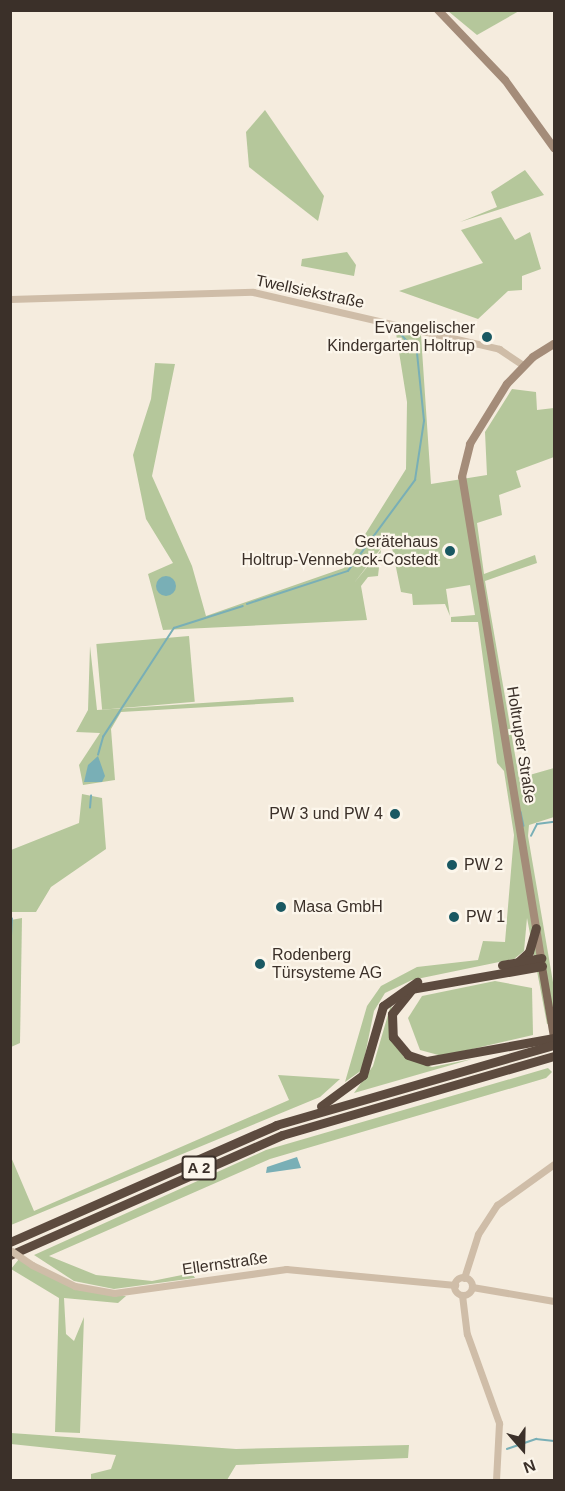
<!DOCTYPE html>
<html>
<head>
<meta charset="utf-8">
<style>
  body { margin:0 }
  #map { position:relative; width:565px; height:1491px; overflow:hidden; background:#f5ecde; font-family:Arial,sans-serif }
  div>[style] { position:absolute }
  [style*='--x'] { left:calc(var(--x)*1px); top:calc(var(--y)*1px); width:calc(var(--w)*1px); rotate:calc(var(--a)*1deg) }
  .green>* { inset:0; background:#b5c79b; transform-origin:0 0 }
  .water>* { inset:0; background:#79afb6 }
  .round { border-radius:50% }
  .stream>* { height:1.5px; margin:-0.75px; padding:0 0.75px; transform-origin:0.75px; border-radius:0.75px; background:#79afb6 }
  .tertiary>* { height:7px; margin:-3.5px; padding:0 3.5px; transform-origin:3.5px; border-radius:3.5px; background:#cfbda8 }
  .tertiary>.ring { margin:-3.5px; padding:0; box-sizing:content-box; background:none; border:7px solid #cfbda8; border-radius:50% }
  .secondary>* { height:8px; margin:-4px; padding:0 4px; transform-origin:4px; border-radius:4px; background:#a48c79 }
  .primary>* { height:8px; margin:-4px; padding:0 4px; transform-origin:4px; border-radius:4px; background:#7f6858 }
  .motorway>* { height:9px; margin:-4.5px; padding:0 4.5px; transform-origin:4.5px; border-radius:4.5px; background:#5d4b3f }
  .tertiary-bridge>* { height:7px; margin:-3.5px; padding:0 3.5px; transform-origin:3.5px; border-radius:3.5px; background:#cfbda8 }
  .dots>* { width:16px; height:16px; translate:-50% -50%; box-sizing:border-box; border:3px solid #fcf6eb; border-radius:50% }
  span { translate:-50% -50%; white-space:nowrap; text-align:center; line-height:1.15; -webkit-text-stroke:4.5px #fcf6eb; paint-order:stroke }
  .shield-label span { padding:2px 4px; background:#fcf6eb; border:2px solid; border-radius:4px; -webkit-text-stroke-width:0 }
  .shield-label { font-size:15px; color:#3b3029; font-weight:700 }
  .street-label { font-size:16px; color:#3b3029 }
  .poi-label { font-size:16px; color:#3b3029 }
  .right { translate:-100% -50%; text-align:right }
  .left { translate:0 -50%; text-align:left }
  .frame { position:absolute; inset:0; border:12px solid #3b3029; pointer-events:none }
  .north { position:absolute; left:493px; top:1419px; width:60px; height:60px; -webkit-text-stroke:4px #fcf6eb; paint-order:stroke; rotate:160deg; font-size:16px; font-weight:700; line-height:24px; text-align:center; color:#3b3029 }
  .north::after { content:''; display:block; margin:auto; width:21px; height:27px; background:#3b3029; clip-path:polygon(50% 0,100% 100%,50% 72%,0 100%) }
</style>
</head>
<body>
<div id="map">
  <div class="green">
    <i style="clip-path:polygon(448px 11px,519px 11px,477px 35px)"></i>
    <i style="clip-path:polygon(265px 110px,324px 196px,318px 221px,249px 167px,246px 132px)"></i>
    <i style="clip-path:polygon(525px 170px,544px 195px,460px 222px,497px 207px,491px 192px)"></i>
    <i style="clip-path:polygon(501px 217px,515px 240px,530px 232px,541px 269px,522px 276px,522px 290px,508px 291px,478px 319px,399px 291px,483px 263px,461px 230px)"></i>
    <i style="clip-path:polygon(347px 252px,356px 265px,354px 276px,301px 266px,302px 259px)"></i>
    <i style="clip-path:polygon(395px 327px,421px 335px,431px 484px,487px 475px,485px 432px,512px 389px,536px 392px,537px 410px,554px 408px,554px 457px,516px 471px,521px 487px,499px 495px,502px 515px,477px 523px,484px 574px,535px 555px,537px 563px,485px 581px,519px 778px,554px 768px,554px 817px,529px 825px,528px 836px,554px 988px,554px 1023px,547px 1024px,527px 918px,524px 951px,514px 959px,412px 980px,385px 993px,374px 1011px,362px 1070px,345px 1082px,367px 1006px,381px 986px,417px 967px,478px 960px,483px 941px,505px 942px,514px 835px,504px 771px,497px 763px,478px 622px,451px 622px,451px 617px,475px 615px,470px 585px,446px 589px,450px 616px,445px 604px,413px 605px,412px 594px,401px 592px,392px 548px,427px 545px,382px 547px,354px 583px,381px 550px,378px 576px,368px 577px,361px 586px,367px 620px,163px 630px,148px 574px,173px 563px,146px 519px,133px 455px,151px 399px,155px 363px,175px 364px,152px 476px,192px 566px,206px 616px,344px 568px,406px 469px,407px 402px)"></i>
    <i style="left:189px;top:636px;width:66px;height:93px;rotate:85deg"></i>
    <i style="clip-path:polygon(90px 646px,97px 710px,293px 697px,294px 702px,121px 712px,111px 729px,115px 780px,83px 785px,79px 765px,100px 733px,76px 732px,88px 710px)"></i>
    <i style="clip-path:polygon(82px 794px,102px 798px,106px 849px,51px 887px,36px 912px,11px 912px,11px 850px,79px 823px)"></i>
    <i style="clip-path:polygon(22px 918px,20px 1043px,11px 1047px,11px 920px)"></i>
    <i style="clip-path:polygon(495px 981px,532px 988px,533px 1035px,442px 1056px,420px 1050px,408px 1018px,422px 996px)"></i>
    <i style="clip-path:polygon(392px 1001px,389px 1034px,404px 1057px,432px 1067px,472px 1059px,354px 1093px,373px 1066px)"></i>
    <i style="clip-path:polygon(548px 1068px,552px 1072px,546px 1078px,270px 1159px,49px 1256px,96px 1275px,152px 1281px,192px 1273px,195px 1278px,114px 1289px,74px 1281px,34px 1255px,266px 1150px)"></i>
    <i style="clip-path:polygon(278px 1075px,340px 1079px,320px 1097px,11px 1225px,11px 1157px,34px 1211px,289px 1100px)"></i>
    <i style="clip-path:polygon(19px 1259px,78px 1290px,126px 1296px,118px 1303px,64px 1298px,66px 1334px,74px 1341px,84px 1317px,80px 1433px,55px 1432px,59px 1298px,11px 1269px)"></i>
    <i style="clip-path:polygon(11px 1433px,236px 1449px,409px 1445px,408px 1458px,236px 1465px,227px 1480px,91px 1480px,91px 1474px,111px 1469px,116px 1455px,11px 1444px)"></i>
  </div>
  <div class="water">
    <i class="round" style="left:156px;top:576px;width:20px;height:20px"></i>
    <i style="clip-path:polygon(98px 756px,105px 776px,102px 782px,84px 782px,88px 765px)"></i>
    <i style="clip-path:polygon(297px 1157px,301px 1168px,266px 1173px,267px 1167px)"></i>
  </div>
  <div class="stream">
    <i style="--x:247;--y:604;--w:106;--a:-18.1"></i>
    <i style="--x:348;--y:571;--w:113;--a:-53.6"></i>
    <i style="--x:415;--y:480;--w:60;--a:-81.3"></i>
    <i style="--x:424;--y:421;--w:68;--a:-95.9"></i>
    <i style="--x:417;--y:353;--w:28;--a:-131"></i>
    <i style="--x:98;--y:755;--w:19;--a:-74"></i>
    <i style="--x:103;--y:737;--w:130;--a:-56.9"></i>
    <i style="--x:174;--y:628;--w:72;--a:-17.7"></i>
    <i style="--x:90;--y:808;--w:12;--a:-85"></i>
    <i style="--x:521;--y:812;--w:14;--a:78"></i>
    <i style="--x:531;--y:836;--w:13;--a:-63"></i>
    <i style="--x:537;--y:824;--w:17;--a:-7"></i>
    <i style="--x:10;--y:955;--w:36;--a:-87"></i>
    <i style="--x:507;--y:1449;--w:31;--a:-19"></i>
    <i style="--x:536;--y:1439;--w:18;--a:6"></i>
  </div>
  <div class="tertiary">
    <i style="--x:10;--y:299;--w:243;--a:-1.7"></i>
    <i style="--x:253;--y:292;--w:253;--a:13"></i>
    <i style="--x:499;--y:349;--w:29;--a:34"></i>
    <i style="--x:32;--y:1265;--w:48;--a:26"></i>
    <i style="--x:75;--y:1286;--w:40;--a:10"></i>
    <i style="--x:114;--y:1293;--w:174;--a:-7.9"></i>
    <i style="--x:286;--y:1269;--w:170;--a:5.4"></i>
    <i class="ring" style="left:454px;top:1277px;width:11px;height:11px"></i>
    <i style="--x:464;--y:1278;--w:46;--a:-72.3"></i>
    <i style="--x:478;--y:1234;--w:35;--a:-57"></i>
    <i style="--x:497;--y:1205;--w:70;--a:-35.7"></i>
    <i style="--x:472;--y:1287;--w:83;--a:9.7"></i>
    <i style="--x:462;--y:1295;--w:39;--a:83"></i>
    <i style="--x:467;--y:1334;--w:95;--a:70.2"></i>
    <i style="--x:499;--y:1423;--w:57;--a:93"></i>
  </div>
  <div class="secondary">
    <i style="--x:438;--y:10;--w:97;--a:46.3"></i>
    <i style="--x:505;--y:80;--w:84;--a:54.2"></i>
    <i style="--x:541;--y:958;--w:487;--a:-99.3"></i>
    <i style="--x:462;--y:477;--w:34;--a:-76"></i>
    <i style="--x:470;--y:444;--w:70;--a:-58.3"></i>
    <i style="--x:507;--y:384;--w:37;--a:-46"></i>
    <i style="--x:533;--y:357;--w:25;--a:-32"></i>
  </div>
  <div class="primary">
    <i style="--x:541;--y:961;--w:77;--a:80.3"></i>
  </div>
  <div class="motorway">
    <i style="--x:519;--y:961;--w:13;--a:-42"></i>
    <i style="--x:529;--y:952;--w:25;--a:-74"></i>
    <i style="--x:502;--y:965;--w:40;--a:-10"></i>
    <i style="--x:542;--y:966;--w:132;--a:170"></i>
    <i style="--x:412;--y:989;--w:32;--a:129"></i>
    <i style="--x:392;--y:1014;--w:23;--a:88"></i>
    <i style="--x:393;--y:1037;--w:23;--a:50"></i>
    <i style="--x:408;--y:1055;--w:20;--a:18"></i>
    <i style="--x:427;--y:1061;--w:129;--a:-10.3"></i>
    <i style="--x:321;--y:1106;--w:52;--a:-36.4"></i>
    <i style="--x:363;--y:1075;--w:72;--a:-73.8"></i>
    <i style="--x:383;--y:1006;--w:42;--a:-35.2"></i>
    <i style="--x:10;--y:1242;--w:291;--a:-23.7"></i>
    <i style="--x:276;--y:1125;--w:289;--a:-16.1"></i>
    <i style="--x:10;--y:1255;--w:297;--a:-23.8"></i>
    <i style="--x:282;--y:1135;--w:283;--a:-16.2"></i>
  </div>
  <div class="tertiary-bridge">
    <i style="--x:10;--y:1250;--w:27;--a:34"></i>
  </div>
  <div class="dots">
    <i style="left:487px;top:337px;background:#195862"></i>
    <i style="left:450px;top:551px;background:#195862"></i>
    <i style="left:395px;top:814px;background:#195862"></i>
    <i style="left:452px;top:865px;background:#195862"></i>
    <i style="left:281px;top:907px;background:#195862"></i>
    <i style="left:454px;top:917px;background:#195862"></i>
    <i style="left:260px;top:964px;background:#195862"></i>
  </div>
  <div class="shield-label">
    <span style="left:199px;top:1168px">A 2</span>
  </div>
  <div class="street-label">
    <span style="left:310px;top:292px;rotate:12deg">Twellsiekstraße</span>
    <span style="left:521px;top:745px;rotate:81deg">Holtruper Straße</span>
    <span style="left:225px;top:1264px;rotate:-8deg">Ellernstraße</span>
  </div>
  <div class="poi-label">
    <span class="right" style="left:475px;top:337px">Evangelischer<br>Kindergarten Holtrup</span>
    <span class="right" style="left:438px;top:551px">Gerätehaus<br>Holtrup-Vennebeck-Costedt</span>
    <span class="right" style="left:383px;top:814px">PW 3 und PW 4</span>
    <span class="left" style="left:464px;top:865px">PW 2</span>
    <span class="left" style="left:293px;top:907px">Masa GmbH</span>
    <span class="left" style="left:466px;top:917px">PW 1</span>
    <span class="left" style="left:272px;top:964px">Rodenberg<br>Türsysteme AG</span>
  </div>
  <div class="frame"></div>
  <div class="north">N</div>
</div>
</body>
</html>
